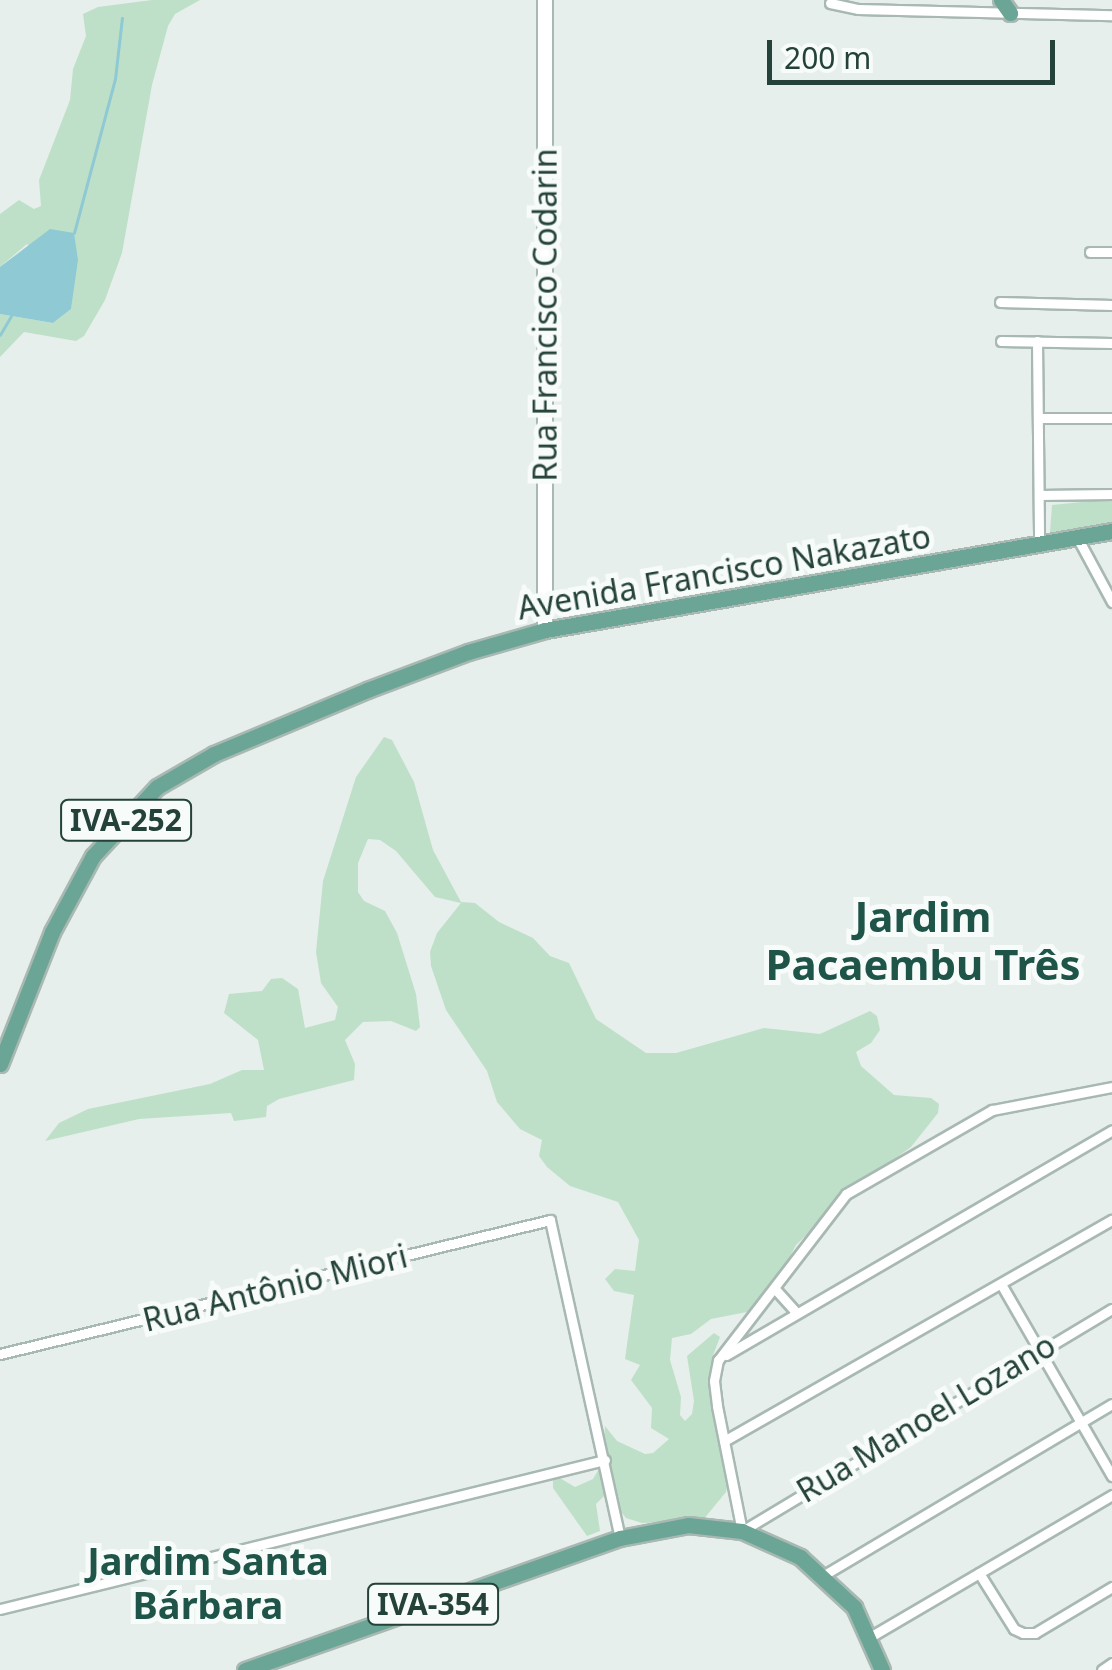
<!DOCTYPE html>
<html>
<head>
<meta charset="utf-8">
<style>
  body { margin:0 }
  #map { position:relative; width:1112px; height:1670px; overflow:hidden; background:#e6efeb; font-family:"Noto Sans",sans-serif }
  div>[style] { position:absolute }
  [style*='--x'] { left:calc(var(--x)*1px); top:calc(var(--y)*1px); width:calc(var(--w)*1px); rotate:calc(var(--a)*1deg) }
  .green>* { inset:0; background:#bfe0c8 }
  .water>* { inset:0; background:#8ec9d4 }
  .stream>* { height:2.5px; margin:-1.25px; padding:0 1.25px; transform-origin:1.25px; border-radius:1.25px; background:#8ec9d4 }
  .roads { filter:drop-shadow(2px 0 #a8b8b2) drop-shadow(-2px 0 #a8b8b2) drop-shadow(0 2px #a8b8b2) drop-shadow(0 -2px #a8b8b2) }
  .street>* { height:9px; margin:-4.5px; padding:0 4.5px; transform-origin:4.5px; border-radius:4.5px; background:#fff }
  .secondary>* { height:14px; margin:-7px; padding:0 7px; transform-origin:7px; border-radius:7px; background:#fff }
  .primary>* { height:15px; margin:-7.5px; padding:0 7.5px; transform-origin:7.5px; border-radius:7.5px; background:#6aa596 }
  span { translate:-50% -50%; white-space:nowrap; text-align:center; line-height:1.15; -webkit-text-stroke:10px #f7fbf9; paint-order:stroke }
  .shield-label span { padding:2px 8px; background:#f7fbf9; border:2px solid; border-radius:8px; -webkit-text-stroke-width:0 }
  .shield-label { font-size:30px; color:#24423a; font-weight:700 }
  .street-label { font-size:32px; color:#24423a }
  .quarter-label { font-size:38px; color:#1f5548; font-weight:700 }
  .district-label { font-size:42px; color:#1f5548; font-weight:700 }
  .scale { position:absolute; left:767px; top:40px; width:288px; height:45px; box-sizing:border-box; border:5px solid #24423a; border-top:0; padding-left:12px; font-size:30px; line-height:35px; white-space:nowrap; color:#24423a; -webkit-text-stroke:8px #f7fbf9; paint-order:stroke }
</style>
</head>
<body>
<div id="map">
  <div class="green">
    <i style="clip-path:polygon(152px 0,200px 0,175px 14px,168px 26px,152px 85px,122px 253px,105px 300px,84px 336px,76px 341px,24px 332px,0 357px,0 314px,53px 323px,71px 309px,72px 293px,27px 244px,0 267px,0 214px,19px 200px,34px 209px,41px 206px,39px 180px,70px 100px,73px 69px,86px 36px,83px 14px,98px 7px)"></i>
    <i style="clip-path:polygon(1112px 499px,1112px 529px,1054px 536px,1050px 532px,1052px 505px)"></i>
    <i style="clip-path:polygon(384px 737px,392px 740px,414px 782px,433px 850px,461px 902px,475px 903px,499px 922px,533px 938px,550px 956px,569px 963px,596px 1019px,646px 1053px,676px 1053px,764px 1028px,820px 1034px,870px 1011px,877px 1016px,880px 1030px,871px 1043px,856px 1052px,861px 1066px,894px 1095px,931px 1098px,939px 1104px,938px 1113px,911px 1147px,858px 1185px,796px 1245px,779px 1278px,747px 1312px,711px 1319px,691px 1334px,672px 1338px,670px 1360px,681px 1397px,680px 1415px,685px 1421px,692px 1414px,694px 1401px,687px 1356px,714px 1333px,720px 1337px,712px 1358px,711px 1394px,732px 1467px,726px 1492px,703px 1520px,642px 1523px,626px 1518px,606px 1494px,596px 1504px,600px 1531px,587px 1536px,553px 1488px,553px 1474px,575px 1487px,593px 1479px,602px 1464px,605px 1426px,617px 1441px,645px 1454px,653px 1453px,669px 1439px,651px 1428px,652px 1408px,631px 1380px,640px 1365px,625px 1359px,634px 1295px,614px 1291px,605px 1279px,615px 1269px,635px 1271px,639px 1240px,618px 1202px,570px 1186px,547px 1167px,539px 1156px,542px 1140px,520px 1129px,497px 1102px,487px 1071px,446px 1010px,431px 966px,430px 952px,437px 933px,461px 903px,435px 897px,396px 851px,380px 840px,368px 839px,358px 863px,358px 892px,364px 901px,385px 911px,397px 933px,416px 994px,420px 1027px,416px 1031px,391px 1021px,363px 1022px,345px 1040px,355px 1064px,354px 1080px,279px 1099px,267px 1106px,266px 1117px,234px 1121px,231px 1113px,139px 1119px,45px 1141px,59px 1123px,88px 1109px,210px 1084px,242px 1070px,264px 1070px,258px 1040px,224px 1013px,229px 994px,262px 991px,271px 979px,282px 978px,298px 989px,305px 1028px,335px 1020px,338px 1007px,321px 983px,316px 952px,323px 881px,356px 777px)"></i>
  </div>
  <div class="water">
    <i style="clip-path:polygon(50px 229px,74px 233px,78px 260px,71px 309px,53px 323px,0 314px,0 267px)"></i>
  </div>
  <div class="stream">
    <i style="--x:74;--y:233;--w:159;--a:-75.1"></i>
    <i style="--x:115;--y:79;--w:61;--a:-83.5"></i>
    <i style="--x:0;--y:335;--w:22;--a:-60"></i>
  </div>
  <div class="roads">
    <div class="street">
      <i style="--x:830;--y:3;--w:29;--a:12"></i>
      <i style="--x:858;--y:9;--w:254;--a:1.4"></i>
      <i style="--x:1090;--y:252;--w:22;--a:0"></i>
      <i style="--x:1000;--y:302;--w:112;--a:1.5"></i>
      <i style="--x:1001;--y:341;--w:111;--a:1"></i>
      <i style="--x:1037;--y:341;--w:202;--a:89.4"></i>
      <i style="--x:1038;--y:418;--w:74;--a:0"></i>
      <i style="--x:1039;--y:495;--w:73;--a:-0.8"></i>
      <i style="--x:1077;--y:537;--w:74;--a:61.7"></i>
      <i style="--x:1112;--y:1087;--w:122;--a:169.1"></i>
      <i style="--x:992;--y:1110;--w:168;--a:150.1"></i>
      <i style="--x:846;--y:1194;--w:210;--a:127.6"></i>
      <i style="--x:718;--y:1360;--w:21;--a:101"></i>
      <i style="--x:714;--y:1381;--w:25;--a:83"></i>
      <i style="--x:717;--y:1406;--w:127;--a:78.7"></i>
      <i style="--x:742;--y:1531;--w:431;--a:-31"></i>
      <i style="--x:1001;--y:1284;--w:222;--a:60"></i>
      <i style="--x:776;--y:1290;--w:31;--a:48"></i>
      <i style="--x:0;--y:1354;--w:566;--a:-13.69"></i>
      <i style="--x:550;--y:1220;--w:326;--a:77.6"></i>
      <i style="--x:726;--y:1355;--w:447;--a:-30.2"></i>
      <i style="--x:724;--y:1441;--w:447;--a:-29.7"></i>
      <i style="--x:979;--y:1573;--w:66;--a:58"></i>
      <i style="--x:1014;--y:1629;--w:10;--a:24"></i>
      <i style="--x:1023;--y:1633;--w:12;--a:0"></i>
      <i style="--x:1035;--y:1633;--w:90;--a:-30.9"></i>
      <i style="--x:824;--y:1575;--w:335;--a:-30.7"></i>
      <i style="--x:0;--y:1609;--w:623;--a:-13.84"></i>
      <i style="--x:870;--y:1637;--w:281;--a:-30.4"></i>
      <i style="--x:1102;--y:1670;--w:12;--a:-35"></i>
    </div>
    <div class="secondary">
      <i style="--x:545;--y:630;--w:630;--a:-90"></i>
    </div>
    <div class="primary">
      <i style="--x:1001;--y:0;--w:16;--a:55"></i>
      <i style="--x:0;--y:1064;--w:142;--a:-68.5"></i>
      <i style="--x:52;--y:932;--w:86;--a:-61.7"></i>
      <i style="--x:93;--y:856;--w:94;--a:-47.2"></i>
      <i style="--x:157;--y:787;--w:66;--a:-30.1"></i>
      <i style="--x:214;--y:754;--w:166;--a:-22.7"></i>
      <i style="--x:367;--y:690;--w:108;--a:-20.6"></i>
      <i style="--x:468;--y:652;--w:80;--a:-15.9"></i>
      <i style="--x:545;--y:630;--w:576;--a:-9.9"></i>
      <i style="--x:245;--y:1670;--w:398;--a:-19.4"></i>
      <i style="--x:620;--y:1538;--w:69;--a:-10.8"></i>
      <i style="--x:688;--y:1525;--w:54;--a:6.3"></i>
      <i style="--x:742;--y:1531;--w:64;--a:24.1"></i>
      <i style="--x:800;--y:1557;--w:74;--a:42.8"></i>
      <i style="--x:854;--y:1607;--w:69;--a:66"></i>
    </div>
  </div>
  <div class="shield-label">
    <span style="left:126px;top:820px">IVA-252</span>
    <span style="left:433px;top:1604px">IVA-354</span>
  </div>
  <div class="street-label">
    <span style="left:545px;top:315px;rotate:-90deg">Rua Francisco Codarin</span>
    <span style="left:724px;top:572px;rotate:-10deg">Avenida Francisco Nakazato</span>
    <span style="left:275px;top:1288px;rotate:-14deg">Rua Antônio Miori</span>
    <span style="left:926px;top:1418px;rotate:-31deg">Rua Manoel Lozano</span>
  </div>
  <div class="quarter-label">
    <span style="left:208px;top:1583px">Jardim Santa<br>Bárbara</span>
  </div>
  <div class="district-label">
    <span style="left:923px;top:940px">Jardim<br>Pacaembu Três</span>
  </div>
  <div class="scale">200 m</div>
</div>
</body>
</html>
